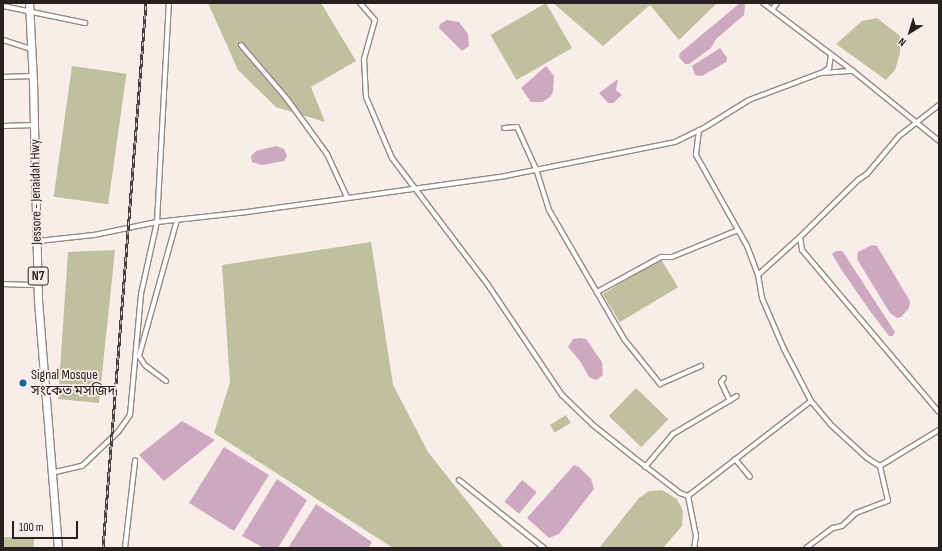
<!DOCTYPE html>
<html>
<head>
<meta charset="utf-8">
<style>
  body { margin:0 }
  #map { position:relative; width:942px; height:551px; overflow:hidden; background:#f8ede8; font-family:"Sofia Sans Condensed","Noto Sans Bengali",sans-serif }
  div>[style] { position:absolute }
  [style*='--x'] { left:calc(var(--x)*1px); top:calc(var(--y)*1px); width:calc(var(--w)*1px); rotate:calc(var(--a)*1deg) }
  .green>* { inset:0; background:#bfc09e; transform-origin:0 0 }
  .water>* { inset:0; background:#cea7c1; transform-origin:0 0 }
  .roads { filter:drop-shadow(1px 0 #938985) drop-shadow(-1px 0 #938985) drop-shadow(0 1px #938985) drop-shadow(0 -1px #938985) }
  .minor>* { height:4px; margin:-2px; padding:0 2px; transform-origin:2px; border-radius:2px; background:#fff }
  .trunk>* { height:7px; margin:-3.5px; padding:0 3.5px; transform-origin:3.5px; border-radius:3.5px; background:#fff }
  .rail>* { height:3px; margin-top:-1.5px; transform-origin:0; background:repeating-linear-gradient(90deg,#f8ede8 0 4.5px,#47413f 0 9px); box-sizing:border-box; border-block:1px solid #47413f }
  .dots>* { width:11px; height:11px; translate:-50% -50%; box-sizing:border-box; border:2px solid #f8ede8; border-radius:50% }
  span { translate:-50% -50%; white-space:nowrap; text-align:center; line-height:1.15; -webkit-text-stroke:3.5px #f8ede8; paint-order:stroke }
  .shield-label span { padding:1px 3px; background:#f8ede8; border:1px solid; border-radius:3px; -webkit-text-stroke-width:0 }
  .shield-label { font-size:13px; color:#272221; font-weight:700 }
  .street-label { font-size:14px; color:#272221 }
  .poi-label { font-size:14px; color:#272221 }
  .left { translate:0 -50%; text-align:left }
  .frame { position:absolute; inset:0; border:4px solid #272221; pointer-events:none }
  .north { position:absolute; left:890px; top:12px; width:40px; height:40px; -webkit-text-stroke:3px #f8ede8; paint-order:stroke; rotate:218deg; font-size:11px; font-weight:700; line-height:16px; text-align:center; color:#272221 }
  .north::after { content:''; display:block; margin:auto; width:14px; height:18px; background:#272221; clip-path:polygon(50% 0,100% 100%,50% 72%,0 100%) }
  .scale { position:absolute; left:12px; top:521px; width:66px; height:18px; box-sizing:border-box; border:2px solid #272221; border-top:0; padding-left:5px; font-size:12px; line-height:14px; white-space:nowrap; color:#272221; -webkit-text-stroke:3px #f8ede8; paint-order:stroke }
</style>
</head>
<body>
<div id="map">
  <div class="green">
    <i style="clip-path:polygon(208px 3px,321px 3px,356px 61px,311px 87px,325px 122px,276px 107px,238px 70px)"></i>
    <i style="left:546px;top:3px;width:52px;height:64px;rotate:60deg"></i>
    <i style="clip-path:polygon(553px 3px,717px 3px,679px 40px,650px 5px,603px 46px)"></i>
    <i style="clip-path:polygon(877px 18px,900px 36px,900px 53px,895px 70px,886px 80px,836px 44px,862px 21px)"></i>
    <i style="left:72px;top:66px;width:55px;height:132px;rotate:8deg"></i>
    <i style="clip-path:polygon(371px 242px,393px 385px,428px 452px,504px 548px,393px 548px,214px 433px,230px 382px,222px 265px)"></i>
    <i style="clip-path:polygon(115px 250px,99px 403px,58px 399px,68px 252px)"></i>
    <i style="left:661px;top:259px;width:33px;height:68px;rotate:59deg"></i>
    <i style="left:636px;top:388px;width:45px;height:39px;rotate:44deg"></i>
    <i style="left:566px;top:415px;width:9px;height:19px;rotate:58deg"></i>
    <i style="clip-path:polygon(662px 490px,677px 499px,683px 511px,682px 526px,663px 548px,599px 548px,639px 498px,649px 491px)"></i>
    <i style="left:3px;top:537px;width:31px;height:11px;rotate:2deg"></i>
  </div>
  <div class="water">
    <i style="clip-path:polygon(740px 3px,745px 4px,744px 15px,716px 39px,711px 48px,689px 64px,685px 64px,679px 57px,680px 53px)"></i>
    <i style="clip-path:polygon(447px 20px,459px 22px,468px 34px,469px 46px,462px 51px,439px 28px,440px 24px)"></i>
    <i style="clip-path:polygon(720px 48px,727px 58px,726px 62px,702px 76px,695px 75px,692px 66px)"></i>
    <i style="clip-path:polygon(546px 66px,554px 76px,553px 92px,550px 97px,542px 102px,531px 102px,521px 88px)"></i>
    <i style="clip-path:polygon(618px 79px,616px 90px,622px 95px,613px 103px,608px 103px,599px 93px)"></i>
    <i style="clip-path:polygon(276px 146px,284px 149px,287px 156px,284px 161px,262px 165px,252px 162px,251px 156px,256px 151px)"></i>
    <i style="clip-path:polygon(872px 245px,877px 246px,910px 301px,909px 308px,901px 317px,897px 318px,890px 313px,857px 259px,858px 252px)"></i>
    <i style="clip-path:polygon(836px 251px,842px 251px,845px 255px,895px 332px,893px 336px,889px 336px,870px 311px,841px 269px,832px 254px)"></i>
    <i style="clip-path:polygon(580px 338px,586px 339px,602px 362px,603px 375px,596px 380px,589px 377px,580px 361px,568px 347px,573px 339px)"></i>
    <i style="clip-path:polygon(182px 421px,215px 440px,164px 481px,139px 455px)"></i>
    <i style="left:224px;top:447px;width:53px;height:66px;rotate:32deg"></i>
    <i style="clip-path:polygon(574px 465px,579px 467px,591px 479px,594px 489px,559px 534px,549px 538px,527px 518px)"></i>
    <i style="clip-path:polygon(277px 479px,307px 500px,278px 548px,264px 548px,242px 536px)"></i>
    <i style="left:522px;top:480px;width:19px;height:28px;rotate:39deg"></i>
    <i style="clip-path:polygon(316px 504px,372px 542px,368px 548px,288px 548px)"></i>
  </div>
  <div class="roads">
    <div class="minor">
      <i style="--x:360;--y:3;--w:23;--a:49"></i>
      <i style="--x:375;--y:20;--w:41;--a:105.8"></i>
      <i style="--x:364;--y:59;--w:38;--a:87"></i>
      <i style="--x:366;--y:97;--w:66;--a:66.9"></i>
      <i style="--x:392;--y:158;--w:159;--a:52.9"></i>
      <i style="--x:488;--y:285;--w:133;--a:56.1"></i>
      <i style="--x:562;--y:395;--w:43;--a:44.1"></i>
      <i style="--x:593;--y:425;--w:50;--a:38.5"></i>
      <i style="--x:632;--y:456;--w:61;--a:37.6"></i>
      <i style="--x:680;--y:493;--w:9;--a:21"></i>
      <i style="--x:688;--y:496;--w:41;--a:78.7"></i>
      <i style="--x:696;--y:536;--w:12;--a:99"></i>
      <i style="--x:763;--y:3;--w:113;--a:37.1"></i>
      <i style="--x:853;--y:71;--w:111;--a:39.1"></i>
      <i style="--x:3;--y:6;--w:84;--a:11.7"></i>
      <i style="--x:772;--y:10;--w:9;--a:-54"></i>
      <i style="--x:3;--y:40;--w:29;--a:18"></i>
      <i style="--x:241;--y:45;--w:71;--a:49.6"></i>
      <i style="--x:287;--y:99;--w:68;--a:54"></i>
      <i style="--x:327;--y:154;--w:47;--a:65.1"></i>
      <i style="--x:822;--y:73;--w:9;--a:-36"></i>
      <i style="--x:829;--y:68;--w:13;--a:-81"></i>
      <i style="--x:3;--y:77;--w:30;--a:-2"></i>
      <i style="--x:3;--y:126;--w:32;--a:-2"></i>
      <i style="--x:504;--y:128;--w:13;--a:-4"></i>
      <i style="--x:517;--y:127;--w:46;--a:65.7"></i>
      <i style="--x:536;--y:169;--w:43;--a:72.4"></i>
      <i style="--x:549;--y:210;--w:149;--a:59.8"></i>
      <i style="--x:624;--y:339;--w:58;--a:51.3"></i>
      <i style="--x:660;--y:384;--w:45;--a:-23.7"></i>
      <i style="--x:699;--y:130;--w:25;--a:97"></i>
      <i style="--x:696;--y:155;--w:104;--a:60.7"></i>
      <i style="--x:747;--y:246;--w:31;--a:69"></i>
      <i style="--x:758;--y:275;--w:23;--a:80"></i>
      <i style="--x:762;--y:298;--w:56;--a:66.7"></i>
      <i style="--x:784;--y:349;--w:59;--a:62.6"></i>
      <i style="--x:811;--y:401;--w:30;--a:50"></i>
      <i style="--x:830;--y:424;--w:50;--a:42.6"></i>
      <i style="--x:867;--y:458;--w:15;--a:32"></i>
      <i style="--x:880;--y:466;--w:69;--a:-31.4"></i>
      <i style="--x:800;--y:237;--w:81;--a:-44.5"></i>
      <i style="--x:858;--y:180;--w:11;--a:-34"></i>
      <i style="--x:867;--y:174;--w:50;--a:-49.9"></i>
      <i style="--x:899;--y:136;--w:51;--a:-37.8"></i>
      <i style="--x:38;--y:241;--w:56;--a:-6.1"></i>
      <i style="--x:94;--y:235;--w:64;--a:-11.7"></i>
      <i style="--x:157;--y:222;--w:91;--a:-6.3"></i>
      <i style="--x:247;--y:212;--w:260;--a:-7.9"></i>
      <i style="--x:505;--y:176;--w:173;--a:-11.3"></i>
      <i style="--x:675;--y:142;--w:32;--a:-26"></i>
      <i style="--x:704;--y:128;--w:53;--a:-31.9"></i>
      <i style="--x:749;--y:100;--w:77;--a:-20.6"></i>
      <i style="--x:821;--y:73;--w:32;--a:-4"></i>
      <i style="--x:758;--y:275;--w:57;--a:-42.1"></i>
      <i style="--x:800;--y:237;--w:13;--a:81"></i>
      <i style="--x:802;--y:250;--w:212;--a:49.8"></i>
      <i style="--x:3;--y:284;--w:35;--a:2"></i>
      <i style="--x:597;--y:292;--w:73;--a:-28.7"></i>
      <i style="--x:661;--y:257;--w:11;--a:0"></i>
      <i style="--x:672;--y:257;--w:71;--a:-22.2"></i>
      <i style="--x:724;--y:378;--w:5;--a:127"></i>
      <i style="--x:721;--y:382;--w:21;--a:65"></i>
      <i style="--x:166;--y:381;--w:26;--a:-143"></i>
      <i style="--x:145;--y:365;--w:11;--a:-124"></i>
      <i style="--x:139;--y:356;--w:141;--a:-74.4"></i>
      <i style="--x:735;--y:459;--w:23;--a:50"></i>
      <i style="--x:645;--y:467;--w:43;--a:-49.7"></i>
      <i style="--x:673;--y:434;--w:74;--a:-30.7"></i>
      <i style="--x:51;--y:473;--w:32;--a:-13"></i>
      <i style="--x:82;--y:466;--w:50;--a:-43.4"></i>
      <i style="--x:118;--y:432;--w:21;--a:-55"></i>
      <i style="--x:130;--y:415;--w:121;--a:-84.8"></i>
      <i style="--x:141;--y:294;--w:74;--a:-77.5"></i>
      <i style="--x:157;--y:222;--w:219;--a:-86.9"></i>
      <i style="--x:459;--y:480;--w:109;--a:38.7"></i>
      <i style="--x:688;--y:496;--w:155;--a:-37.7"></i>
      <i style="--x:125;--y:548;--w:88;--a:-83.4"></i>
      <i style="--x:806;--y:548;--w:34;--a:-37"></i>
      <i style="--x:833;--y:528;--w:9;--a:-13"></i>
      <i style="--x:842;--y:526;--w:19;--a:-43"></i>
      <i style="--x:856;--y:513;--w:34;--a:-21"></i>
      <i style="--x:888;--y:501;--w:36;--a:-103"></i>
    </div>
    <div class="trunk">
      <i style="--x:29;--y:3;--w:78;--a:87.1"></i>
      <i style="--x:33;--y:81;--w:219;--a:88.7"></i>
      <i style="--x:38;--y:300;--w:249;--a:85.4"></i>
    </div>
  </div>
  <div class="rail">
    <i style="--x:103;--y:548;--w:547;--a:-85.49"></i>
  </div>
  <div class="dots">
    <i style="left:23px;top:383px;background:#116597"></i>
  </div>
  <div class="shield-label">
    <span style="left:38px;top:276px">N7</span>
  </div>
  <div class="street-label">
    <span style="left:36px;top:192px;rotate:-91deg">Jessore - Jenaidah Hwy</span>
  </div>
  <div class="poi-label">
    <span class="left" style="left:31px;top:383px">Signal Mosque<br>সংকেত মসজিদ</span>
  </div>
  <div class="frame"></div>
  <div class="north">N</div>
  <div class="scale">100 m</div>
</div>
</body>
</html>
